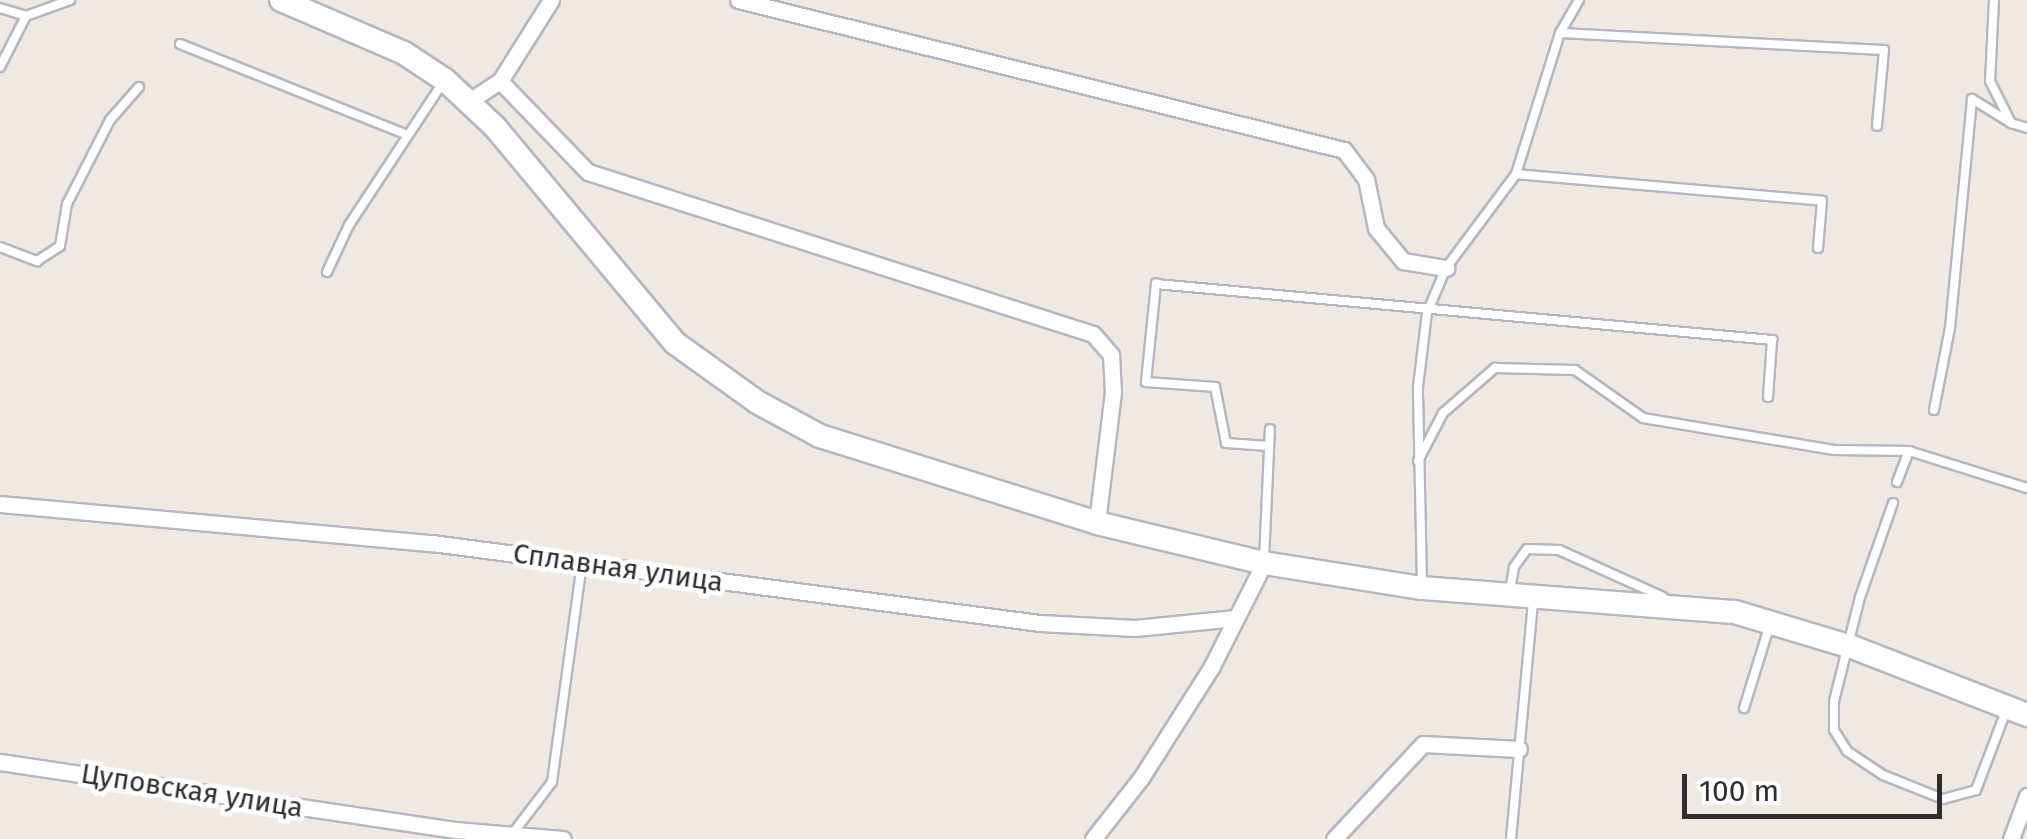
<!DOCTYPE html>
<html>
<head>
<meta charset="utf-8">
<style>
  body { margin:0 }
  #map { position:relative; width:2027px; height:839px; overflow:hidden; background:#efe9e1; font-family:"Fira Sans",sans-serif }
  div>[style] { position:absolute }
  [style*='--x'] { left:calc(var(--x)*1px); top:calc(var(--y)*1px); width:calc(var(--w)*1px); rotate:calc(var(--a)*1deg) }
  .roads { filter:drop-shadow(2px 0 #b4b7c1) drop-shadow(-2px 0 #b4b7c1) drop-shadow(0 2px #b4b7c1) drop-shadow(0 -2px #b4b7c1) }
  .service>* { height:8px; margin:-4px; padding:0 4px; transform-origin:4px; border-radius:4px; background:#fff }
  .minor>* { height:15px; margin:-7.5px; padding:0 7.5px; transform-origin:7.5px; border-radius:7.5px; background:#fff }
  .secondary>* { height:22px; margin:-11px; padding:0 11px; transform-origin:11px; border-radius:11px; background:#fff }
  span { translate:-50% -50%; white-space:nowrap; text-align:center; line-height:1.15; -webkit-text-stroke:9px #fff; paint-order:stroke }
  .street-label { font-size:28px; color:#2e2e2e }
  .scale { position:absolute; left:1682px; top:774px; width:260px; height:45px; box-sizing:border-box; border:5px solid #2e2e2e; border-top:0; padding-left:12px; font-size:30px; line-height:35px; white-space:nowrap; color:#2e2e2e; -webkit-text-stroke:8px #fff; paint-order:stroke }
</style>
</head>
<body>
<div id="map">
  <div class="roads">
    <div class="service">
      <i style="--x:1994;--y:0;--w:81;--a:92.8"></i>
      <i style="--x:1990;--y:81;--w:47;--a:63.4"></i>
      <i style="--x:2011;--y:123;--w:17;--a:17"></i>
      <i style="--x:0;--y:8;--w:27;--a:17"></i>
      <i style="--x:1560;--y:33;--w:324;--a:3"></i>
      <i style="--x:1884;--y:50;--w:76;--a:95.3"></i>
      <i style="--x:180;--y:44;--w:242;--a:21.8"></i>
      <i style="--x:0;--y:67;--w:57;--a:-63"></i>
      <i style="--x:26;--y:16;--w:47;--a:-20"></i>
      <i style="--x:1516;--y:174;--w:307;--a:5"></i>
      <i style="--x:1822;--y:201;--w:47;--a:94.9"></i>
      <i style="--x:0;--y:247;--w:40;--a:21"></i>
      <i style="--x:37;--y:261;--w:27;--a:-33"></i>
      <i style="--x:60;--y:246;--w:43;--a:-80.5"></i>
      <i style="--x:67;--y:204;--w:94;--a:-62.9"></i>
      <i style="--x:110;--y:120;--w:44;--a:-48.7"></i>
      <i style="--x:327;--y:272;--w:52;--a:-64.9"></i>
      <i style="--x:349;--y:225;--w:169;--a:-56.6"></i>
      <i style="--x:1934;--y:410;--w:84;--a:-79"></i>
      <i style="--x:1950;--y:328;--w:230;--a:-84.5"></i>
      <i style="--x:1972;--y:99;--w:46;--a:31.6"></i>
      <i style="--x:1269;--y:446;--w:43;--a:-176"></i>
      <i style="--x:1226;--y:443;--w:57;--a:-101.1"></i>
      <i style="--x:1215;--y:387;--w:69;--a:-175.9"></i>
      <i style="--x:1146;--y:382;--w:99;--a:-84.2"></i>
      <i style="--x:1156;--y:284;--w:619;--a:5.19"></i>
      <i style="--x:1772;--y:340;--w:57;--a:94"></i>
      <i style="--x:1418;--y:461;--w:54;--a:-62.5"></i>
      <i style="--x:1443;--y:413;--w:69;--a:-40.9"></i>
      <i style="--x:1495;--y:368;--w:80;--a:1.4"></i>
      <i style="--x:1575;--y:370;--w:83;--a:35.2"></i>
      <i style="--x:1643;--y:418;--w:194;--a:9.5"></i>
      <i style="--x:1834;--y:450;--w:75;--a:0.8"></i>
      <i style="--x:1909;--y:451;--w:124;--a:17.4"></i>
      <i style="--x:1897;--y:482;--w:33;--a:-69"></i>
      <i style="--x:1893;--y:503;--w:100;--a:109.3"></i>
      <i style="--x:1860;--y:597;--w:107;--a:104"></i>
      <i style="--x:1834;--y:701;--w:29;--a:90"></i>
      <i style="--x:1834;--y:730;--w:25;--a:58"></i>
      <i style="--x:1847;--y:751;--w:43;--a:33.7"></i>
      <i style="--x:1883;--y:775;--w:65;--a:21.8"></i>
      <i style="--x:1943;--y:799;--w:34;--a:-15"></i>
      <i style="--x:1976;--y:790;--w:85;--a:-69.2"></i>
      <i style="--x:1264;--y:560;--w:131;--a:-87.4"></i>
      <i style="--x:1422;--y:584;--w:197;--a:-91.2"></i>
      <i style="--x:1418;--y:387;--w:75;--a:-83.1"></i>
      <i style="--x:1427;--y:313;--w:49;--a:-67.1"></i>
      <i style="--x:1446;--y:268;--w:117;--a:-53.3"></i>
      <i style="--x:1516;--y:174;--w:148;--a:-72.7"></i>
      <i style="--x:1560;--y:33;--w:38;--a:-60"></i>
      <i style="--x:1510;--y:590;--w:23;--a:-80"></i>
      <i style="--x:1514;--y:567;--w:22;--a:-54"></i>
      <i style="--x:1527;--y:549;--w:32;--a:2"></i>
      <i style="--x:1559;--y:550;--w:114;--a:24.3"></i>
      <i style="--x:1744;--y:708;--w:85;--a:-72.8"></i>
      <i style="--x:513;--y:833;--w:64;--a:-52.6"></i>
      <i style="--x:552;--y:782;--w:220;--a:-82.2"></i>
      <i style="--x:1511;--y:839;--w:239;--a:-84.7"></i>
    </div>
    <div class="minor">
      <i style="--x:738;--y:0;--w:624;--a:13.9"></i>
      <i style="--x:1344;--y:150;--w:36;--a:53"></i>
      <i style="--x:1366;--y:179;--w:50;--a:78.5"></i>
      <i style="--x:1376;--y:228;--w:43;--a:50.7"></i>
      <i style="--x:1403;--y:261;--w:44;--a:9.2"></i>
      <i style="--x:500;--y:81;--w:96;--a:-57.8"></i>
      <i style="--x:469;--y:101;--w:37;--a:-33"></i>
      <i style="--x:500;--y:81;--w:127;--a:46"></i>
      <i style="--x:588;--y:172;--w:530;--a:17.79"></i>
      <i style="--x:1093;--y:334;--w:28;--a:49"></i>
      <i style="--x:1111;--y:355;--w:37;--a:87"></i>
      <i style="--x:1113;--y:392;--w:132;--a:97"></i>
      <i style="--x:0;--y:504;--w:434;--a:5.2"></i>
      <i style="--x:432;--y:543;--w:613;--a:7.5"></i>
      <i style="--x:1040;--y:623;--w:95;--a:3"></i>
      <i style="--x:1135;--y:628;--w:101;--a:-5.7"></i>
      <i style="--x:0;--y:762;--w:461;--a:8.5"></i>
      <i style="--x:456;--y:830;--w:107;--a:4.8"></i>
      <i style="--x:1093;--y:839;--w:78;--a:-51.8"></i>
      <i style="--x:1141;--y:778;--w:133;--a:-57.6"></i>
      <i style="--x:1212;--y:666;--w:115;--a:-63.2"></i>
      <i style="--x:1334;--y:839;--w:130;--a:-46.9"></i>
      <i style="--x:1423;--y:744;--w:96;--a:3"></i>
      <i style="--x:2011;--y:839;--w:46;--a:-69.6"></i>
    </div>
    <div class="secondary">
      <i style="--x:281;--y:0;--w:134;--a:23.3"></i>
      <i style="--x:404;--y:53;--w:49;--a:33.4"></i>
      <i style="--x:445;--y:80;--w:69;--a:43.2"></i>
      <i style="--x:495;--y:127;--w:281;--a:50.2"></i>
      <i style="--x:675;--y:343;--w:101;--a:35.7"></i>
      <i style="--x:757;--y:402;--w:72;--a:28.4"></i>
      <i style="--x:820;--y:436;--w:290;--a:17.4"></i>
      <i style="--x:1097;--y:523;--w:172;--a:13.5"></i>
      <i style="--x:1264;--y:563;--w:160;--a:9"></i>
      <i style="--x:1422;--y:588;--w:314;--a:4.4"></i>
      <i style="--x:1735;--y:612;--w:122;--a:16.7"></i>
      <i style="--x:1852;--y:647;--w:188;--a:21.2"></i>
    </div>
  </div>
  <div class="street-label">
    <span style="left:618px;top:568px;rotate:8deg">Сплавная улица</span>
    <span style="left:192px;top:791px;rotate:9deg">Цуповская улица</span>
  </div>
  <div class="scale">100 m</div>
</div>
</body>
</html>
